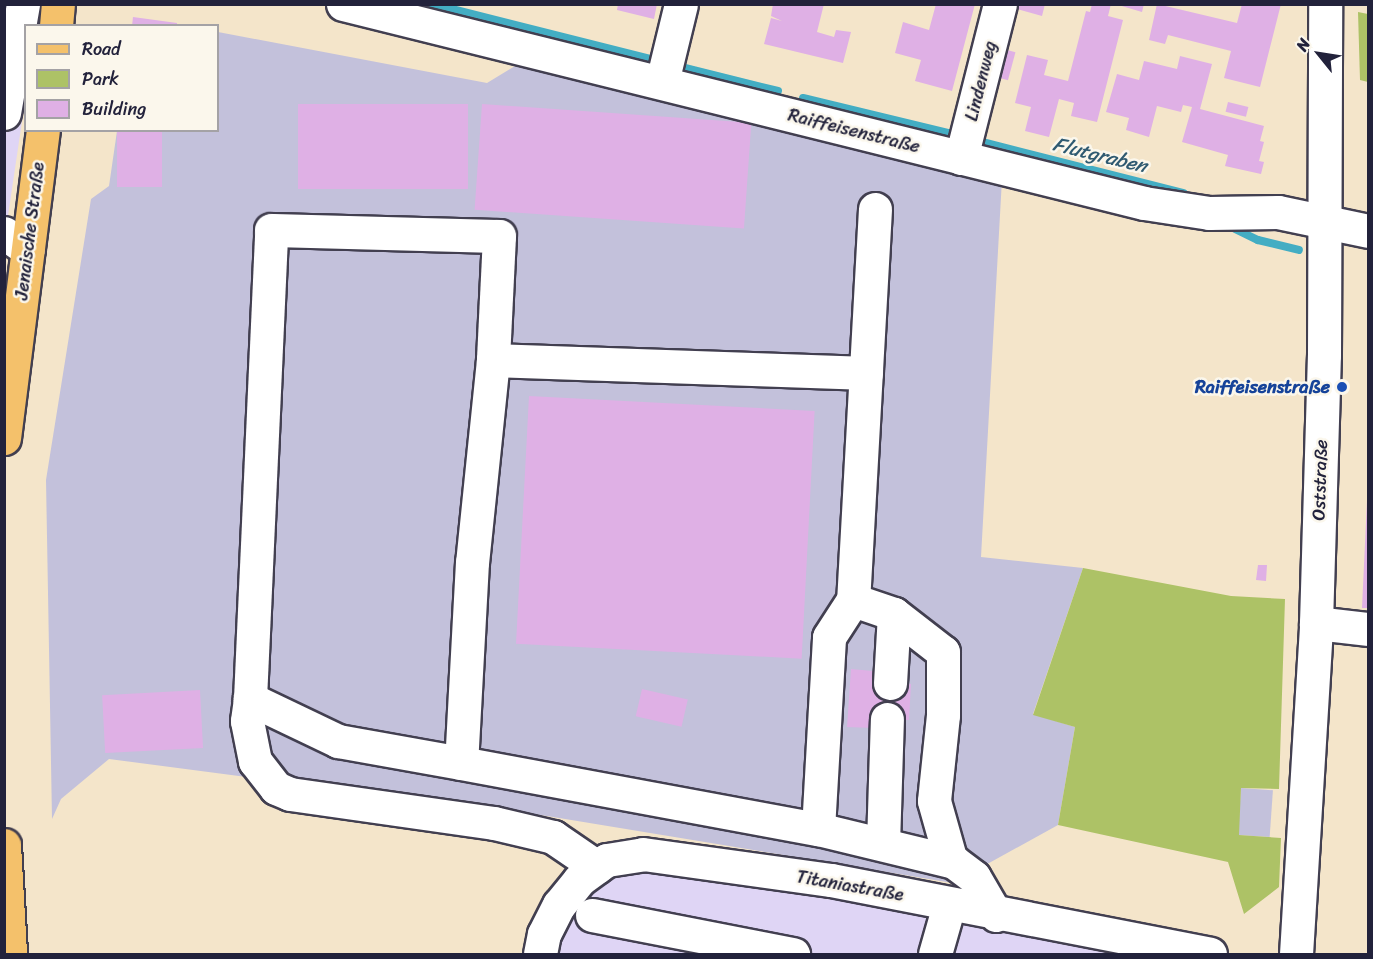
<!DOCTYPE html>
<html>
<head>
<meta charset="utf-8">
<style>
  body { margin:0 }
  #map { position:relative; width:1373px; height:959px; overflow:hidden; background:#f4e5ca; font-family:Sriracha,sans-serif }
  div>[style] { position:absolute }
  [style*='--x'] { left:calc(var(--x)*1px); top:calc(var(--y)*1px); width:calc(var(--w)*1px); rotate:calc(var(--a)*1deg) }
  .built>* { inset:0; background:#dfd5f5 }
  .industrial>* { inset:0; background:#c3c1db; transform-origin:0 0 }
  .green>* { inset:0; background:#adc266 }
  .stream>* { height:8px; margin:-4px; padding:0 4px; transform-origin:4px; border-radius:4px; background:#43adc3 }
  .building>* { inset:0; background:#dfb0e5; transform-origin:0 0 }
  .roads { filter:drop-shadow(2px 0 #423f50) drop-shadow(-2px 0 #423f50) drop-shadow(0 2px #423f50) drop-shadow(0 -2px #423f50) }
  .minor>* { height:33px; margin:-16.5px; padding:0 16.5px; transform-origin:16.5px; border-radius:16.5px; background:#fff }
  .major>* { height:33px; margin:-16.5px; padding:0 16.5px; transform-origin:16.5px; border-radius:16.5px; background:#f4c16b }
  .dots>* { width:16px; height:16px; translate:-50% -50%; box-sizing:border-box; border:3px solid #fbf7ec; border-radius:50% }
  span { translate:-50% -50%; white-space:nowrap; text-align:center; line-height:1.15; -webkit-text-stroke:5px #fbf7ec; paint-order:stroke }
  .street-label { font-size:18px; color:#22223b }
  .transit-label { font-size:18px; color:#164399; font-weight:700 }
  .right { translate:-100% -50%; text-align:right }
  .water-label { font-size:20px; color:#2f5a71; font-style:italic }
  .frame { position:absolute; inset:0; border:6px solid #22223b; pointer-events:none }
  .legend { position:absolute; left:24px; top:24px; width:195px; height:108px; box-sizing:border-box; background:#fbf7ec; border:2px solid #a4a2a5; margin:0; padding:8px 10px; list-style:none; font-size:18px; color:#22223b }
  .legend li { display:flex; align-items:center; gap:12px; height:30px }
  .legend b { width:30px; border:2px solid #a4a2a5 }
  .north { position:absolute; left:1289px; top:24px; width:60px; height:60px; -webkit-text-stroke:4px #fbf7ec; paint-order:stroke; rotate:300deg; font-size:16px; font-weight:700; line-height:24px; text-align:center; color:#22223b }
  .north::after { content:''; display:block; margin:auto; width:21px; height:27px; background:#22223b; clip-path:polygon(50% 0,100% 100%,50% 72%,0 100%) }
</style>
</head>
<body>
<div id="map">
  <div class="built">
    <i style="clip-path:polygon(5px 5px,40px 5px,37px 25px,26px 26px,25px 101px,5px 236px)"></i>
    <i style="clip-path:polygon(615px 867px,828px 889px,1135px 954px,552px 954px,569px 903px)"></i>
  </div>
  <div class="industrial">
    <i style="clip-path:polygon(218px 32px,487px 83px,520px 63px,1002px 179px,981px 557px,1083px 568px,1033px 714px,1075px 727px,1058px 825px,953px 883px,547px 816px,109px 759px,61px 799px,52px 819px,46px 480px,91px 199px,109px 186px,117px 131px,218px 130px)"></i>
    <i style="left:1241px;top:788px;width:32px;height:47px;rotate:4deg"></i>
  </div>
  <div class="green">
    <i style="clip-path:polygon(1358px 12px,1368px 14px,1368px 82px,1360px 80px)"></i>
    <i style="clip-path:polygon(1083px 568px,1231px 596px,1285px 599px,1279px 789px,1241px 788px,1239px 835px,1281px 838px,1279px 887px,1244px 914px,1228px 862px,1058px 825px,1075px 727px,1033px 715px)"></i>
  </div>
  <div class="stream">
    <i style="--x:432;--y:4;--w:230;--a:14.1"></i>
    <i style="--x:677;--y:66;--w:104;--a:13.9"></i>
    <i style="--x:803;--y:98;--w:150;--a:13.5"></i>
    <i style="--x:982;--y:142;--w:208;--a:14.2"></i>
    <i style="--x:1235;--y:229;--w:25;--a:26"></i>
    <i style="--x:1258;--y:240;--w:42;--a:13.7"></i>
  </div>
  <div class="building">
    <i style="clip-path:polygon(618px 4px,657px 4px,654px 19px,617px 10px)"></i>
    <i style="clip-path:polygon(773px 4px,824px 4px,817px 32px,834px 37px,836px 30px,851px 32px,843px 63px,764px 44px,771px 18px,782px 21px,771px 16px)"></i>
    <i style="clip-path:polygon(936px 4px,975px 4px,952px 91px,915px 81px,921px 60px,895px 53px,903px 22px,929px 30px)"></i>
    <i style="clip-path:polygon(1018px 4px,1045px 4px,1042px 16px,1017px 9px)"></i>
    <i style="clip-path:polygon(1092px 4px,1111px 4px,1108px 16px,1123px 20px,1097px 122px,1071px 116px,1074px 103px,1059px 99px,1049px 137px,1025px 131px,1031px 107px,1015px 103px,1027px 55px,1048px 60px,1044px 75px,1068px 81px,1086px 11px,1090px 12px)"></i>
    <i style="clip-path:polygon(1115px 4px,1144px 4px,1142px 12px)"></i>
    <i style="clip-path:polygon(1157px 4px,1237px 23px,1242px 4px,1281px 4px,1260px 87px,1224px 78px,1231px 51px,1168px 35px,1165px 44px,1149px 40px)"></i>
    <i style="clip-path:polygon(133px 17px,177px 23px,177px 26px,132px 26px)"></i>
    <i style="left:1000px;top:48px;width:16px;height:29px;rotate:15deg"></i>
    <i style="clip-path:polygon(1180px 56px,1212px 64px,1200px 109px,1264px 126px,1260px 141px,1264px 142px,1259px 161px,1264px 162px,1261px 174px,1225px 166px,1228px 155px,1182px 142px,1192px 107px,1183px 105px,1181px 112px,1157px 106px,1149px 137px,1126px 130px,1129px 118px,1106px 112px,1117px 74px,1139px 80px,1144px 61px,1177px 69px)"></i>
    <i style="left:1228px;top:102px;width:21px;height:10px;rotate:14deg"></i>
    <i style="left:298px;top:104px;width:170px;height:85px"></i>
    <i style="left:482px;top:104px;width:270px;height:106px;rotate:4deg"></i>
    <i style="left:117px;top:130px;width:45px;height:57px"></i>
    <i style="left:529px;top:396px;width:286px;height:248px;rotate:3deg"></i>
    <i style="clip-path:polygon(1367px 500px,1368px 500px,1368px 608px,1362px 608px)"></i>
    <i style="clip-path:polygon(1258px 565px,1267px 565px,1266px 581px,1256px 580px)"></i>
    <i style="clip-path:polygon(851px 669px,873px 671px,872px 682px,911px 684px,909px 720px,874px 718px,873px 728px,847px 727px)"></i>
    <i style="left:642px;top:689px;width:47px;height:28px;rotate:13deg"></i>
    <i style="left:200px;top:690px;width:58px;height:98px;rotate:87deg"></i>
  </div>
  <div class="roads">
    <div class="minor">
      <i style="--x:343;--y:4;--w:825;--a:13.95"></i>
      <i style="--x:1144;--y:203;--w:66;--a:8.7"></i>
      <i style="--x:1209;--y:213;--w:69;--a:-0.8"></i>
      <i style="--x:1278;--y:212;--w:92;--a:11.9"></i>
      <i style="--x:662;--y:82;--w:80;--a:-76.3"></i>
      <i style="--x:4;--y:113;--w:111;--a:-80.1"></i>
      <i style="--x:961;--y:158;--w:159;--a:-75.8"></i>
      <i style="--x:875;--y:209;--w:392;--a:93.2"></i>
      <i style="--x:853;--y:600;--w:43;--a:18.9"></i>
      <i style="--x:894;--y:614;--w:62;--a:37.8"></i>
      <i style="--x:943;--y:652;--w:63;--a:90"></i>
      <i style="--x:943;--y:715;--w:86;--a:96"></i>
      <i style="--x:934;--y:801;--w:62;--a:74.2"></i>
      <i style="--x:4;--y:233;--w:29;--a:35"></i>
      <i style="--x:866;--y:373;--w:373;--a:-178"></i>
      <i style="--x:493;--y:360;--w:203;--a:95.9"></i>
      <i style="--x:472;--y:562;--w:201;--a:93.1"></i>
      <i style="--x:461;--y:763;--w:363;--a:10.5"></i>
      <i style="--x:818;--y:829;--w:140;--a:13.6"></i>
      <i style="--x:954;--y:862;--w:25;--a:37"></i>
      <i style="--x:974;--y:877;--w:44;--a:59.9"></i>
      <i style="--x:1316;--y:623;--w:52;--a:6.6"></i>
      <i style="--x:890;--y:683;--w:69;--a:-86.7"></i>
      <i style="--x:250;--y:699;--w:22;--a:98"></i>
      <i style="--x:247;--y:721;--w:41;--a:78.7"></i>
      <i style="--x:255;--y:761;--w:34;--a:52"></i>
      <i style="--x:276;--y:788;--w:15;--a:23"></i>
      <i style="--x:290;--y:794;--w:206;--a:8.1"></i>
      <i style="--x:494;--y:823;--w:61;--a:13.3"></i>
      <i style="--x:553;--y:837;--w:53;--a:34.3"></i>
      <i style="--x:461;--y:763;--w:125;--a:-169.9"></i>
      <i style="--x:338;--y:741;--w:98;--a:-154.5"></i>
      <i style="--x:250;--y:699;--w:469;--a:-87.4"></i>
      <i style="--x:271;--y:230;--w:228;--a:1.5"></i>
      <i style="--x:499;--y:236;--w:124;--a:92.8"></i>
      <i style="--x:818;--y:829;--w:192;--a:-86.7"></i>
      <i style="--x:829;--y:637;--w:44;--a:-57"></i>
      <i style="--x:883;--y:844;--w:125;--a:-88.2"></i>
      <i style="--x:592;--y:915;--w:205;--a:11"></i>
      <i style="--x:540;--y:954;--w:20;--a:-79"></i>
      <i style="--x:544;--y:934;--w:33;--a:-63"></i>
      <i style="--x:559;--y:905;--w:32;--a:-51"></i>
      <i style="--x:579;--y:880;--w:34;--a:-36"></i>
      <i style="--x:607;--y:860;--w:36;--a:-9"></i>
      <i style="--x:643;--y:854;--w:190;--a:7.9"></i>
      <i style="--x:831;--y:880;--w:386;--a:11"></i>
      <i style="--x:935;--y:954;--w:51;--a:-74.1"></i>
      <i style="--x:1296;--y:954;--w:332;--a:-86.5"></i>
      <i style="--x:1316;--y:623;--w:268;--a:-88.3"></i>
      <i style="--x:1324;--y:355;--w:351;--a:-89.8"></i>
    </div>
    <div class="major">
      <i style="--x:56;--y:26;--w:22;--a:-85"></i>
      <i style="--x:4;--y:438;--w:310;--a:-82.8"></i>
      <i style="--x:4;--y:845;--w:109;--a:86.8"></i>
    </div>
  </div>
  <div class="dots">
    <i style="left:1342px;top:387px;background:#1a4fb4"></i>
  </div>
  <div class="street-label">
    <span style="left:981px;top:81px;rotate:-76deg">Lindenweg</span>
    <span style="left:854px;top:131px;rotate:14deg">Raiffeisenstraße</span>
    <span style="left:30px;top:231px;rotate:-83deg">Jenaische Straße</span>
    <span style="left:1320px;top:480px;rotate:-88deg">Oststraße</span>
    <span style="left:850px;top:886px;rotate:10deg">Titaniastraße</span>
  </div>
  <div class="transit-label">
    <span class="right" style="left:1330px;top:387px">Raiffeisenstraße</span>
  </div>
  <div class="water-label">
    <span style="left:1100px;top:155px;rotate:14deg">Flutgraben</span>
  </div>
  <div class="frame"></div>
  <ul class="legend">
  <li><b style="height:8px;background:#f4c16b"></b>Road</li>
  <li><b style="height:16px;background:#adc266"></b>Park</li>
  <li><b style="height:16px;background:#dfb0e5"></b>Building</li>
  </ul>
  <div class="north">N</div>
</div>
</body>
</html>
